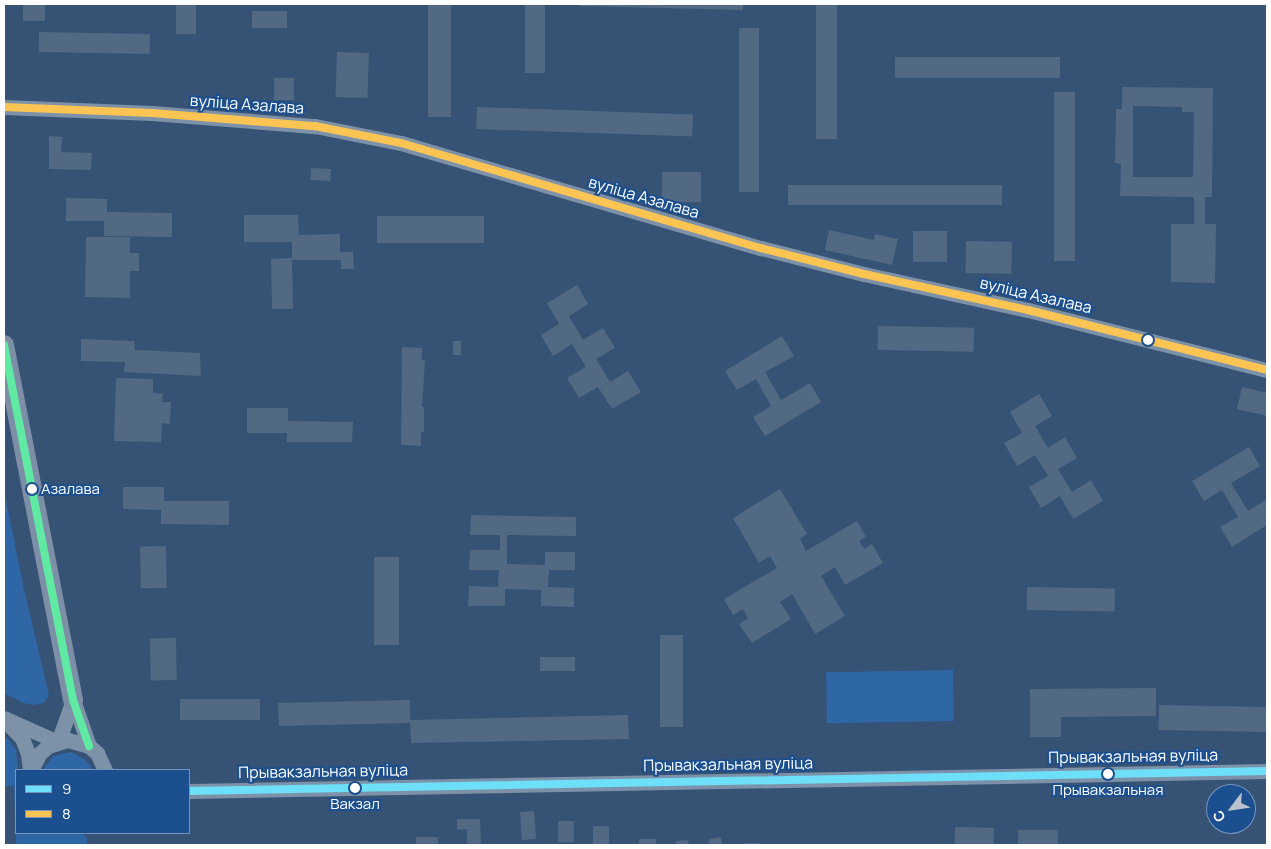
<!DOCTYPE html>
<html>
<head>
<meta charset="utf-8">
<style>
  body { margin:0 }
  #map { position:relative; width:1271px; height:849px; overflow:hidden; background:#365274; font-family:Manrope,sans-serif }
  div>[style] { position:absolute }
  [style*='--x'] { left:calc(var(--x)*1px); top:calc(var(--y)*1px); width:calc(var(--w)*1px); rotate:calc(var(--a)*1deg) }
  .green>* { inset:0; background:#2f66a5; transform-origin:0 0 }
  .building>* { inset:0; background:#526984; transform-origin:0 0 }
  .minor>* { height:15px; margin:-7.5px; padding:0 7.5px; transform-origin:7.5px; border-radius:7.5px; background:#7d92a8 }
  .major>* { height:20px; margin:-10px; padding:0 10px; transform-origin:10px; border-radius:10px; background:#7d8ea7 }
  .bus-1>* { height:8px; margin:-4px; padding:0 4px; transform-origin:4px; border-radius:4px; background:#6ddff8 }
  .bus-2>* { height:8px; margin:-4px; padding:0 4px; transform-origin:4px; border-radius:4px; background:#fcc553 }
  .bus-3>* { height:8px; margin:-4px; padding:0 4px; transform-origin:4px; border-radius:4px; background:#60e9a3 }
  .dots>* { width:14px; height:14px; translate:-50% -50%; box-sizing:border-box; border:2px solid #1b4f8f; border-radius:50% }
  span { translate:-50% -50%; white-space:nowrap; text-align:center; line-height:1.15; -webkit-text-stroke:4px #1b4f8f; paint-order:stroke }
  .bus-label { font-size:15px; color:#fff }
  .left { translate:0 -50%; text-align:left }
  .street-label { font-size:16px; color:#fff }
  .frame { position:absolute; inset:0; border:5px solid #fff; pointer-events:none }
  .legend { position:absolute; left:15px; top:769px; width:175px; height:65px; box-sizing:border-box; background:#1b4f8f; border:1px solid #7695bc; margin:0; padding:6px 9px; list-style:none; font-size:15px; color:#fff }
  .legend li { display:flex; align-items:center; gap:10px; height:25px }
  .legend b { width:25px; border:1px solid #7695bc }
  .north { position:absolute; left:1206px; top:784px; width:50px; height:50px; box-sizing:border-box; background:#1b4f8f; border:1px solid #7695bc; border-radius:50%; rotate:239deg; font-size:14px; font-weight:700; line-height:20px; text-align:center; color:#fff }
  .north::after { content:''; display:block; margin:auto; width:18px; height:22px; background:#b9c2ce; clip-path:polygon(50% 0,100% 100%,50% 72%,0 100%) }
</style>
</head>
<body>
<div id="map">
  <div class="green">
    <i style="clip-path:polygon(4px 490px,24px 589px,49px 695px,44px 703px,33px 705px,23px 703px,4px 693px)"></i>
    <i style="left:953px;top:670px;width:51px;height:127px;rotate:89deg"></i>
    <i style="clip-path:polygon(4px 734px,16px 750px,18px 770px,16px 770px,16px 833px,82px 833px,87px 838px,87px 845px,16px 845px,14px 786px,4px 786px)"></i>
    <i style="clip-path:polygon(71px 752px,86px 760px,93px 770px,43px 770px,53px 756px)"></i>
  </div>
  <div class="building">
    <i style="left:23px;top:4px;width:22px;height:17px"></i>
    <i style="left:176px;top:4px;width:20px;height:30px"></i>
    <i style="left:428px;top:4px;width:23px;height:113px"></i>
    <i style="left:525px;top:4px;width:20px;height:69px"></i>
    <i style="clip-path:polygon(579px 4px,743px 4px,743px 10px,579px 6px)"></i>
    <i style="left:816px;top:4px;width:21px;height:135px"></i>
    <i style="left:252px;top:11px;width:35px;height:17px"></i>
    <i style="left:739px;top:28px;width:20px;height:164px"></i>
    <i style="left:39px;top:32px;width:111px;height:20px;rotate:1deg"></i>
    <i style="left:337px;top:52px;width:32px;height:45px;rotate:2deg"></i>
    <i style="left:895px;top:57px;width:165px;height:21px"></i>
    <i style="left:274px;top:78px;width:20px;height:22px"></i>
    <i style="clip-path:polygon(evenodd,1122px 87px,1213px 88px,1212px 197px,1205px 197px,1205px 224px,1216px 224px,1215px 283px,1171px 282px,1171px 224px,1194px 224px,1194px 197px,1120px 196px,1121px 164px,1115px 163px,1116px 109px,1122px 109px,1122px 87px,1133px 106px,1182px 107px,1182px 112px,1194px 112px,1193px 177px,1133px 177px,1133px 106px)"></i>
    <i style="left:1054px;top:92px;width:21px;height:169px"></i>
    <i style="left:477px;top:107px;width:216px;height:22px;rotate:2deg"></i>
    <i style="clip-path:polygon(49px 136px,62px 137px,61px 152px,92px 153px,91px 170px,49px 169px)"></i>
    <i style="left:311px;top:168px;width:20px;height:12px;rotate:3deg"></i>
    <i style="left:662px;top:172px;width:39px;height:30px"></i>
    <i style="left:788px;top:185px;width:214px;height:20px"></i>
    <i style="clip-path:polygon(66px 198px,107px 199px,107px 212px,172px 213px,172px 237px,104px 236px,104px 221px,66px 221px)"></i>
    <i style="clip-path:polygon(244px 215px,298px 215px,299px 235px,340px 234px,340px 252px,353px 252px,354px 269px,341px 269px,341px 260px,292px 260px,293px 309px,272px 309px,271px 259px,292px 258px,292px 242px,244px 242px)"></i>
    <i style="left:484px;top:216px;width:27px;height:107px;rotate:90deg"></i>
    <i style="clip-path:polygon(829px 230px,874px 240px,875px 234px,898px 239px,892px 265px,825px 250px)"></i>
    <i style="left:913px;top:231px;width:34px;height:31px"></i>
    <i style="clip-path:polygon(86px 237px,130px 237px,130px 253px,139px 253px,139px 271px,130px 271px,130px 298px,85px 297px)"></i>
    <i style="left:966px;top:241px;width:46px;height:32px;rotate:1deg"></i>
    <i style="clip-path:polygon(577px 285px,588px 304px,569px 316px,583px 340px,603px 328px,615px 348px,596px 359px,610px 382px,628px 371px,641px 392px,612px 409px,598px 387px,579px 398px,567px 378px,586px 367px,572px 344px,553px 356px,541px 335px,559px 324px,547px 303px)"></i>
    <i style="left:878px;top:326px;width:96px;height:24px;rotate:1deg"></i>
    <i style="clip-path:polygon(782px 336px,794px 356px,765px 372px,781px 400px,810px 383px,821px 402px,765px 436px,753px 417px,771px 406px,756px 379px,737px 390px,725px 371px)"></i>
    <i style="clip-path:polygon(81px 339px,134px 341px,135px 350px,200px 353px,201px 376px,124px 372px,125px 362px,81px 361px)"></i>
    <i style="left:453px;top:341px;width:8px;height:14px"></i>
    <i style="clip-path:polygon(402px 347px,422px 348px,422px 360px,425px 360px,422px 407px,424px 407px,424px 432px,421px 432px,421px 446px,401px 445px)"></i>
    <i style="clip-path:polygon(116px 378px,153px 379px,153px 393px,163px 394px,162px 402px,171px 402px,170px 424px,162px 423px,161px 442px,114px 441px)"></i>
    <i style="clip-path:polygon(1242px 387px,1267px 393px,1267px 416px,1237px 409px)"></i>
    <i style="clip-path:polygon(1039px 394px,1052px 416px,1035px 426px,1048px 448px,1065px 437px,1077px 458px,1058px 469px,1072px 492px,1091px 480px,1103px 501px,1073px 519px,1060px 496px,1041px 508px,1029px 487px,1048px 476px,1035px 455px,1017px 466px,1004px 443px,1022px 433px,1010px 412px)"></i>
    <i style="clip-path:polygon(247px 408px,288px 408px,288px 421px,353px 422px,352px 442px,287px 442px,287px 433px,247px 433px)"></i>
    <i style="clip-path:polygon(1249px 447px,1260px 466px,1231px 483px,1248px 511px,1267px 499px,1267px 525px,1232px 547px,1220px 527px,1238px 517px,1222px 490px,1204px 501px,1192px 481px)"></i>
    <i style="clip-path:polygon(123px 487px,164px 487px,164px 501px,229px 501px,229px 525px,161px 524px,161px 510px,123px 509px)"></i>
    <i style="clip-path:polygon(780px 489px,807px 534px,800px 539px,806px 551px,857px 521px,866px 537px,859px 541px,864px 549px,872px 544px,883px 563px,845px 585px,835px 567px,821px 576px,845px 616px,815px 634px,792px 594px,780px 602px,791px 619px,752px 643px,739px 624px,748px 618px,743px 609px,733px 615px,724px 599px,777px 568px,770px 556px,759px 563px,733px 518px)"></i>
    <i style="clip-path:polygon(471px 515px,576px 517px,576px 536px,507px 535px,507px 564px,545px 565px,545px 552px,575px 552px,575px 570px,549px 570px,548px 587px,574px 588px,574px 607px,541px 606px,541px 590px,505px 589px,505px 606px,468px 606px,469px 586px,498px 587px,499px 570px,469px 570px,470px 550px,500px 550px,500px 535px,470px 535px)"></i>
    <i style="left:166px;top:546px;width:42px;height:26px;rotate:89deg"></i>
    <i style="left:374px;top:557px;width:25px;height:88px"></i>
    <i style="left:1027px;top:587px;width:88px;height:23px;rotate:1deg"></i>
    <i style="left:660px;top:635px;width:23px;height:92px"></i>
    <i style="left:176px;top:638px;width:42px;height:26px;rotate:89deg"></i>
    <i style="left:540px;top:657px;width:35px;height:14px"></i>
    <i style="clip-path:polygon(1156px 688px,1156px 716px,1061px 717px,1061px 737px,1030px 737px,1030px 689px)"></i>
    <i style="left:260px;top:699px;width:21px;height:80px;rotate:90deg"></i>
    <i style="clip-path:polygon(410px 700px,410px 720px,628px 715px,629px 739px,411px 743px,410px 723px,279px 726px,278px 703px)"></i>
    <i style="left:1159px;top:705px;width:108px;height:25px;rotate:1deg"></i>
    <i style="left:534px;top:811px;width:28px;height:14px;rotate:86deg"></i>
    <i style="clip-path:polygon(457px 819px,480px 819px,481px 845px,467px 845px,467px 829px,457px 830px)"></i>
    <i style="left:558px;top:821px;width:16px;height:21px"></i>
    <i style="left:593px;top:826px;width:16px;height:19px"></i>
    <i style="left:955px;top:827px;width:39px;height:18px;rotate:1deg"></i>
    <i style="left:1018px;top:830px;width:40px;height:15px"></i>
    <i style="left:438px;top:837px;width:8px;height:22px;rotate:90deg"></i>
    <i style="clip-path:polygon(721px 837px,722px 845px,709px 845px,709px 839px)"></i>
    <i style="left:639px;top:839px;width:17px;height:6px"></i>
    <i style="clip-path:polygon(688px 840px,689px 845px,676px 845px,676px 841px)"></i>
    <i style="left:743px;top:843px;width:18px;height:2px"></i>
  </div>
  <div class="minor">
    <i style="--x:4;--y:107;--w:148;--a:2.3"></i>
    <i style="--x:152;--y:113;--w:164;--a:4.6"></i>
    <i style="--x:315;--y:126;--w:88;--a:11.2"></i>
    <i style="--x:401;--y:143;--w:375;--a:16.3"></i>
    <i style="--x:761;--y:248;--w:106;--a:14.2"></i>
    <i style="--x:864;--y:274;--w:168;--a:12.4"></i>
    <i style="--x:1028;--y:310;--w:246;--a:14.1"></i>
    <i style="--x:73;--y:700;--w:49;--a:70.8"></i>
    <i style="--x:4;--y:718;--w:59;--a:24"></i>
    <i style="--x:58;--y:742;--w:45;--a:-70.3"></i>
    <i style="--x:7;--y:723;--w:21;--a:45"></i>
    <i style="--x:22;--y:738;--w:17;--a:69"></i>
    <i style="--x:28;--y:754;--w:16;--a:83"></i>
    <i style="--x:31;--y:770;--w:19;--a:-62"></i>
    <i style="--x:40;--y:753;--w:11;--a:-41"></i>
    <i style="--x:48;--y:746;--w:21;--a:-17"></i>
    <i style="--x:68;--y:740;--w:22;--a:16"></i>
    <i style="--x:89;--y:746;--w:11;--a:41"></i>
    <i style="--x:97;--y:753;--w:19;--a:65"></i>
    <i style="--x:189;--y:791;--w:1078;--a:-1.06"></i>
  </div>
  <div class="major">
    <i style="--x:4;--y:345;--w:362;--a:79"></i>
  </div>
  <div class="bus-1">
    <i style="--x:189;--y:791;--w:1078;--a:-1.06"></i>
  </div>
  <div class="bus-2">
    <i style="--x:4;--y:107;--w:148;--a:2.3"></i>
    <i style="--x:152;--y:113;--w:164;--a:4.6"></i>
    <i style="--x:315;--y:126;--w:88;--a:11.2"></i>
    <i style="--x:401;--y:143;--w:375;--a:16.3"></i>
    <i style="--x:761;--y:248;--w:106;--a:14.2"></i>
    <i style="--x:864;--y:274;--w:168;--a:12.4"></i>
    <i style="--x:1028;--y:310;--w:246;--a:14.1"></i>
  </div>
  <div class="bus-3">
    <i style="--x:4;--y:345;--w:362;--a:79"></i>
    <i style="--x:73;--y:700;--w:49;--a:70.8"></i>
  </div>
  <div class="dots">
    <i style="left:1148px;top:340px;background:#fff"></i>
    <i style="left:32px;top:489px;background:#fff"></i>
    <i style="left:1108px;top:774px;background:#fff"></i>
    <i style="left:355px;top:788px;background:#fff"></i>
  </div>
  <div class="bus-label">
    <span class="left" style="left:41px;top:489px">Азалава</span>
    <span style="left:1108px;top:790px">Прывакзальная</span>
    <span style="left:355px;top:804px">Вакзал</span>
  </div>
  <div class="street-label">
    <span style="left:247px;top:104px;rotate:4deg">вуліца Азалава</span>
    <span style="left:644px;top:197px;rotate:16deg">вуліца Азалава</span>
    <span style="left:1036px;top:295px;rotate:13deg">вуліца Азалава</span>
    <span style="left:1133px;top:756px;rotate:-1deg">Прывакзальная вуліца</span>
    <span style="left:728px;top:764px;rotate:-1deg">Прывакзальная вуліца</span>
    <span style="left:323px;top:771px;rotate:-1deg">Прывакзальная вуліца</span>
  </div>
  <div class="frame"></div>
  <ul class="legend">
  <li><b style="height:6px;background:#6ddff8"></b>9</li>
  <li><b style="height:6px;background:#fcc553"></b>8</li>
  </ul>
  <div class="north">С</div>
</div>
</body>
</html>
